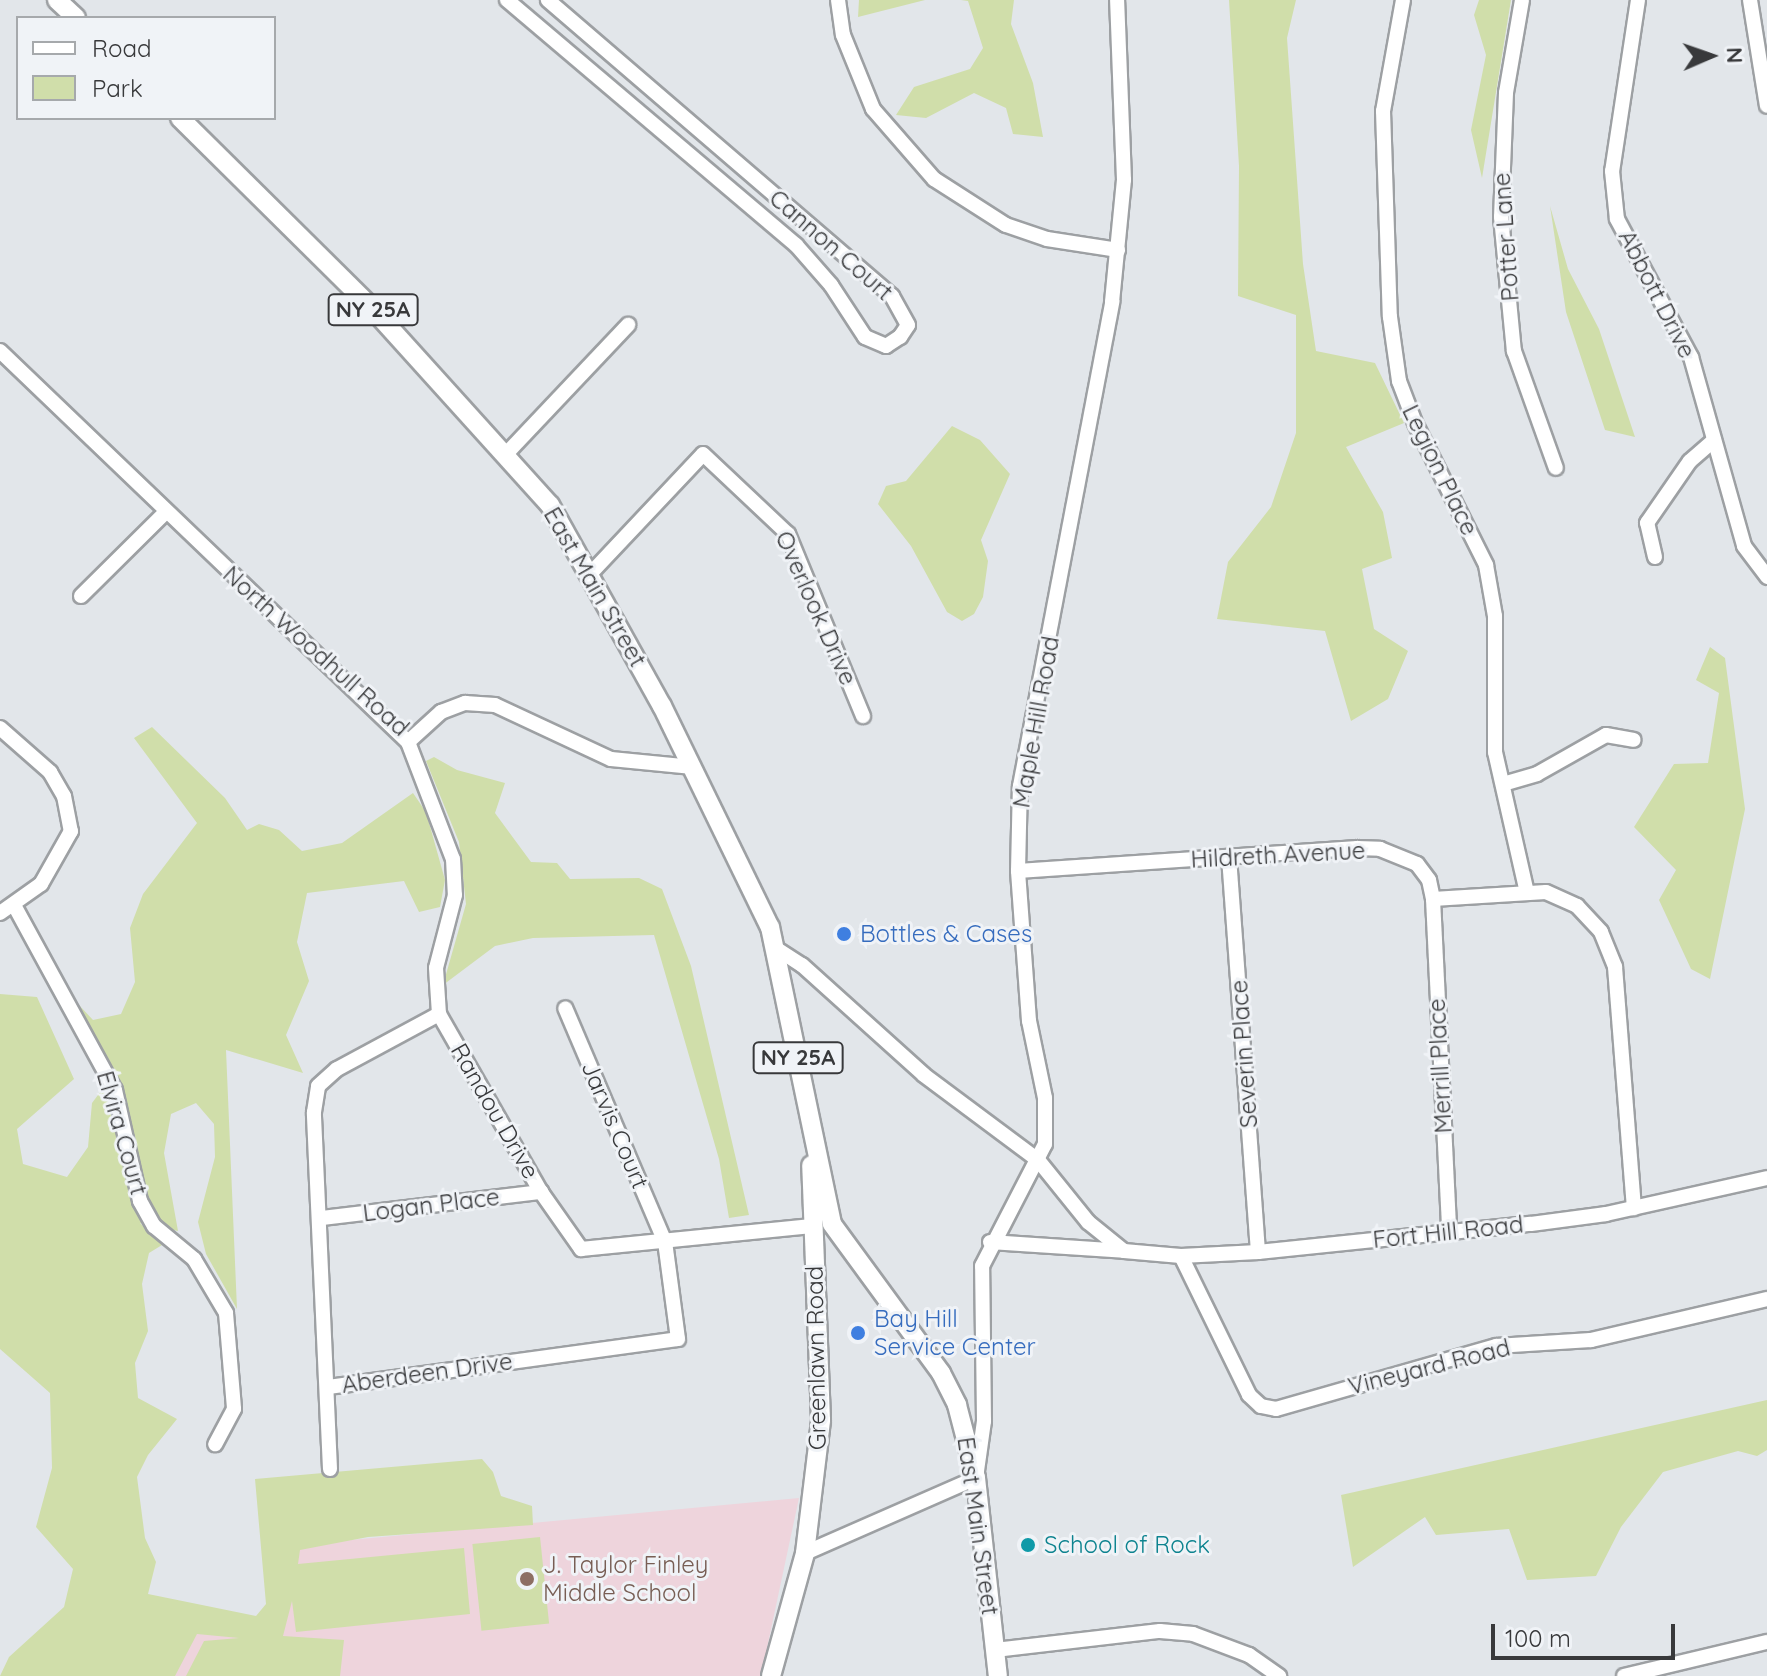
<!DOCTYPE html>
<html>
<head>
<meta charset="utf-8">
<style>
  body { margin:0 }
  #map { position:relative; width:1767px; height:1676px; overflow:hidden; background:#e2e6ea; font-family:Quicksand,sans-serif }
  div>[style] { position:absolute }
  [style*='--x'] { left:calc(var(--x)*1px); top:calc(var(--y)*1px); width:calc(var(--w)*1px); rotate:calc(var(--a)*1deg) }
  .education>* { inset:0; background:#eed4dc }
  .green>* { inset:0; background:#d0deaa; transform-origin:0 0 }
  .roads { filter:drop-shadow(2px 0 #9da0a3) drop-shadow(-2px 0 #9da0a3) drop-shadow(0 2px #9da0a3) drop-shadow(0 -2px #9da0a3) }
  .minor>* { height:14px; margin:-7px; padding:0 7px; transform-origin:7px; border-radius:7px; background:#fff }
  .major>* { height:18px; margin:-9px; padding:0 9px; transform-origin:9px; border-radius:9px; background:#fff }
  .dots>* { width:22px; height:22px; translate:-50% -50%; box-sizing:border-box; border:4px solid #f0f3f7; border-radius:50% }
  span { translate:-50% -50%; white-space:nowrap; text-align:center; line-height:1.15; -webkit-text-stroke:6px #f0f3f7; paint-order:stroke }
  .shield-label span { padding:2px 6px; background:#f0f3f7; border:2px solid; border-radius:6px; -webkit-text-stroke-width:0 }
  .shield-label { font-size:22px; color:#38393b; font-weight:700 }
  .street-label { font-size:24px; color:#38393b }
  .shop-label { font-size:24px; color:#366cbe }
  .left { translate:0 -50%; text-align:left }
  .culture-label { font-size:24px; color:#0d838f }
  .education-label { font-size:24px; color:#785e54 }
  .legend { position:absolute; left:16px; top:16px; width:260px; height:104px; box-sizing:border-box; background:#f0f3f7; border:2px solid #a6a9ac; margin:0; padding:10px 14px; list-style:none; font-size:24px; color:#38393b }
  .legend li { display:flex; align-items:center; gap:16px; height:40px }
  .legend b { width:40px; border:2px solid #a6a9ac }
  .north { position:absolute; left:1671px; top:16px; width:80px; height:80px; -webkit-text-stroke:6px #f0f3f7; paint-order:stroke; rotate:88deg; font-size:22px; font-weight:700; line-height:32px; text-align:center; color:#38393b }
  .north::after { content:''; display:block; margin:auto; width:28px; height:36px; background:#38393b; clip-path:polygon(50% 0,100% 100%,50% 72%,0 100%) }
  .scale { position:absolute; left:1491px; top:1624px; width:184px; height:36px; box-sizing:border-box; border:4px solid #38393b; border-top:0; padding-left:10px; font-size:24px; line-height:28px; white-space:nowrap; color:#38393b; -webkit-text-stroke:6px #f0f3f7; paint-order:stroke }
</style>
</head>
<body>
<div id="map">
  <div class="education">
    <i style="clip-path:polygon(799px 1498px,761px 1676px,112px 1676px,156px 1609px,275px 1629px,265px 1548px)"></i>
  </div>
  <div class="green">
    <i style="clip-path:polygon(859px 0,925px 0,858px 17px)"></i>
    <i style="clip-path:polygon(961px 0,1014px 0,1011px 24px,1033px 83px,1043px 137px,1013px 134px,1006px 108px,974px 93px,926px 118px,896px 115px,914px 87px,970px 69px,983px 48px,968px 1px)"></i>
    <i style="clip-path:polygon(1229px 0,1296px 0,1287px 38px,1303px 264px,1316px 351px,1375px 363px,1404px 423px,1346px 447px,1383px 512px,1392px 558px,1362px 569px,1374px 629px,1408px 651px,1388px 699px,1351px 721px,1325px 631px,1217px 619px,1228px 562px,1271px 507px,1296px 433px,1296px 315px,1238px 296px,1239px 166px)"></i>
    <i style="clip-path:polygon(1479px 0,1511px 0,1482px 178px,1471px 130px,1486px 55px,1474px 15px)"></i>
    <i style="clip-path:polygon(1550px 206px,1568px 269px,1599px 329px,1635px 437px,1605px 430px,1566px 312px)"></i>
    <i style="clip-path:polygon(952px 426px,980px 440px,1010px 474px,981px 540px,988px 561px,983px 597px,974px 614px,962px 621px,947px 612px,911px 546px,878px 504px,886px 486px,906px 481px)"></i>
    <i style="clip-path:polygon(1710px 647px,1725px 658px,1745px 809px,1710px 979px,1691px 969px,1659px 900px,1676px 870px,1634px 827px,1674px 764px,1708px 763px,1719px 693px,1696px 680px)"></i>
    <i style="clip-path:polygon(152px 727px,225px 798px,247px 830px,259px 824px,279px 830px,302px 851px,342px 843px,413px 793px,426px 812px,445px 880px,440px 907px,419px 912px,404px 881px,307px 893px,297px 942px,309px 981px,286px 1035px,303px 1073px,226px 1050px,237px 1309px,206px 1254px,198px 1222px,215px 1157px,214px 1124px,196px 1103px,171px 1114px,164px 1153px,178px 1231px,140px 1223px,162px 1245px,149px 1253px,142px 1284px,148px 1331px,135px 1363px,138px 1398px,177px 1419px,148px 1455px,137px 1477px,145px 1538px,156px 1562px,148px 1594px,256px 1616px,266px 1604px,255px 1479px,482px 1459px,493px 1472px,501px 1496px,532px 1506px,533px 1525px,368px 1537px,300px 1550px,298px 1564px,464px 1548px,470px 1614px,296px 1632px,292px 1601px,283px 1636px,344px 1640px,340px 1676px,186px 1676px,204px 1641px,239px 1638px,197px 1634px,175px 1676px,0 1676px,9px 1657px,64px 1607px,73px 1569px,36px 1527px,52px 1468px,50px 1393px,0 1349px,0 994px,37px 997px,74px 1079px,17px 1129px,23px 1164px,67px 1177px,88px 1147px,92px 1103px,104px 1087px,47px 971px,93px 1020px,121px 1014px,135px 982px,130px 928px,143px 894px,197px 823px,134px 738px)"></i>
    <i style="clip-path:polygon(434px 757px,457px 770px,505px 783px,495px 813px,531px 862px,557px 863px,570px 879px,639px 878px,662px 889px,691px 966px,749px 1215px,729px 1218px,719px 1159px,654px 935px,533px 938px,495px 946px,443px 985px,466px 904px,459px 842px,426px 761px)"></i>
    <i style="clip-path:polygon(1767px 1400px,1767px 1450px,1757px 1456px,1738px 1451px,1663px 1472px,1621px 1527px,1596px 1576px,1527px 1580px,1509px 1529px,1436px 1535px,1425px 1517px,1353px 1567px,1341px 1495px)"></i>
    <i style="left:540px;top:1537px;width:87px;height:68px;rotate:84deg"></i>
  </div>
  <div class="roads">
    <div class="minor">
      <i style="--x:507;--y:0;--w:379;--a:40.3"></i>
      <i style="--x:796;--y:245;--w:53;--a:48.8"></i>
      <i style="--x:831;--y:285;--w:62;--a:56.8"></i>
      <i style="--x:865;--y:337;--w:23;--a:23"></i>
      <i style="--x:886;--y:346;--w:17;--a:-33"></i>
      <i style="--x:900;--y:337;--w:14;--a:-56"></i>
      <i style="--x:908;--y:325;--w:33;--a:-119"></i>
      <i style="--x:892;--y:296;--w:454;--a:-139.3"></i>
      <i style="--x:838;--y:0;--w:35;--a:82"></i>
      <i style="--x:843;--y:35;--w:80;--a:67.9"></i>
      <i style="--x:873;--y:109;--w:93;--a:48.9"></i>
      <i style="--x:934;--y:179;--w:85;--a:32.6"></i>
      <i style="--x:1006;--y:225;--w:43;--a:18.9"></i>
      <i style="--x:1047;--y:239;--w:72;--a:8.8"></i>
      <i style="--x:1403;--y:0;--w:113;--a:100.2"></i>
      <i style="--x:1383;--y:111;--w:206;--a:88.1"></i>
      <i style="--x:1390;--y:317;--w:65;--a:82"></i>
      <i style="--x:1399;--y:381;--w:45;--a:69.1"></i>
      <i style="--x:1415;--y:423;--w:159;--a:63.4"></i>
      <i style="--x:1486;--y:565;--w:52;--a:80"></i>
      <i style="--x:1495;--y:616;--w:136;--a:90"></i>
      <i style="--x:1495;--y:752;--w:140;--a:77.2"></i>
      <i style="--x:1522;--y:0;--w:94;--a:99.8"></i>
      <i style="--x:1506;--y:93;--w:124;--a:92.3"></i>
      <i style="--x:1501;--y:217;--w:135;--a:84.5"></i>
      <i style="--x:1514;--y:351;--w:124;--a:70.3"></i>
      <i style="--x:1638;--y:0;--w:173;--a:98.6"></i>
      <i style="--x:1612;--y:171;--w:48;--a:84.1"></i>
      <i style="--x:1617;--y:219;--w:157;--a:61.8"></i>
      <i style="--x:1691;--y:357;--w:196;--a:74.3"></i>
      <i style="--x:1744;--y:546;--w:39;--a:53"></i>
      <i style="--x:1750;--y:0;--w:107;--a:80.9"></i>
      <i style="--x:0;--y:351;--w:565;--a:43.78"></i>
      <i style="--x:408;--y:742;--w:125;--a:69"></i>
      <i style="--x:453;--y:859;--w:36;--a:87"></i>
      <i style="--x:455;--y:895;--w:75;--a:104.6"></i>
      <i style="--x:436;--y:968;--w:46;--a:86.3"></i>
      <i style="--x:439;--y:1014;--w:205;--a:60.2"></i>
      <i style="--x:541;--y:1192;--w:70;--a:54.9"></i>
      <i style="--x:581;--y:1249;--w:232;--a:-5.7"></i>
      <i style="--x:506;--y:454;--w:178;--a:-46.6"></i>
      <i style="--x:1655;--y:557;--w:35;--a:-103"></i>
      <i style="--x:1647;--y:523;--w:75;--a:-55.3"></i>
      <i style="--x:1690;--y:461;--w:32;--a:-41"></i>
      <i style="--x:591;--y:573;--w:163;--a:-46.7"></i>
      <i style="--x:703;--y:454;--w:117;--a:43.3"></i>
      <i style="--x:788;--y:534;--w:197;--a:67.6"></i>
      <i style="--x:81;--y:596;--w:120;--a:-44.7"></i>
      <i style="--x:0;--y:728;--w:67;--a:41.3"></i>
      <i style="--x:50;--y:772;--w:28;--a:60"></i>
      <i style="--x:64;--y:796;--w:36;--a:79"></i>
      <i style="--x:71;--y:831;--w:61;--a:119.5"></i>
      <i style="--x:41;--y:884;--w:50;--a:144.7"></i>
      <i style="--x:408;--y:742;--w:45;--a:-42.3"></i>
      <i style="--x:441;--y:712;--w:26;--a:-21"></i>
      <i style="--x:465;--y:703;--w:30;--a:4"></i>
      <i style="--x:495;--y:705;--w:128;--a:25"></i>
      <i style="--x:611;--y:759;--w:82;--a:5.6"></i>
      <i style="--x:1503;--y:784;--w:35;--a:-16"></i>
      <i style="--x:1537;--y:774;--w:79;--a:-29.5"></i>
      <i style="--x:1606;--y:735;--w:28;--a:10"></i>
      <i style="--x:1229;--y:857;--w:396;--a:85.8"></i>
      <i style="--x:1018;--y:871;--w:340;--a:-3.9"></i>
      <i style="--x:1357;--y:848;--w:23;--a:2"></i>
      <i style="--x:1380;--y:849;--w:40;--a:22"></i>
      <i style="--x:1417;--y:864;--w:20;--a:53"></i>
      <i style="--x:1429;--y:880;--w:19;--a:78"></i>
      <i style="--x:1433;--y:899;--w:333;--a:87.2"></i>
      <i style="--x:1433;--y:899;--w:113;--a:-3.5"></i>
      <i style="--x:1546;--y:892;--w:34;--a:24"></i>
      <i style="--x:1577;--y:906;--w:35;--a:47"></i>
      <i style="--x:1601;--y:932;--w:38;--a:68"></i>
      <i style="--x:1615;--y:967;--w:242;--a:85.5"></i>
      <i style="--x:14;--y:905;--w:211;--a:61.4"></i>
      <i style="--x:115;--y:1090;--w:114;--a:77.3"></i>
      <i style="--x:140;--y:1201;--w:29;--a:61"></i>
      <i style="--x:154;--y:1226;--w:52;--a:39.5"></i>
      <i style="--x:194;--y:1259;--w:63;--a:59.3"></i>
      <i style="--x:226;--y:1313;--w:96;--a:85.2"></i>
      <i style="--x:234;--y:1409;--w:40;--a:118"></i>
      <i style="--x:777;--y:949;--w:30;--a:33"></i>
      <i style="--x:802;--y:965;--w:164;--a:42"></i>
      <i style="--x:924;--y:1075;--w:142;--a:36.7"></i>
      <i style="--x:1038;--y:1160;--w:80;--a:51.1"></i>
      <i style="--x:1088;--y:1222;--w:46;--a:38.9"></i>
      <i style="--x:1124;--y:1251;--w:57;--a:5"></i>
      <i style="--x:1181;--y:1256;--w:77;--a:-3"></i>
      <i style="--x:1258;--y:1252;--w:274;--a:-5.9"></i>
      <i style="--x:1531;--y:1224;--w:76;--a:-7.6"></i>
      <i style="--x:1606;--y:1214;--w:165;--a:-12.6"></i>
      <i style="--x:322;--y:1218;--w:221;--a:-6.8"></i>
      <i style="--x:990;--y:1242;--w:134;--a:3.8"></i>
      <i style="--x:1181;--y:1256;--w:155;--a:63.9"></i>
      <i style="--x:1249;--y:1395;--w:16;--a:43"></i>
      <i style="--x:1261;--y:1406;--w:15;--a:11"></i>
      <i style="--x:1276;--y:1409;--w:229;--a:-16"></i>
      <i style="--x:1496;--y:1346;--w:95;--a:-3.6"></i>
      <i style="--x:1591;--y:1340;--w:181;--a:-13.1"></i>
      <i style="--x:328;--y:1387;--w:353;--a:-7.8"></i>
      <i style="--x:678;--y:1339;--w:98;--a:-97.6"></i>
      <i style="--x:665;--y:1242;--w:254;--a:-113.1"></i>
      <i style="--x:330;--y:1469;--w:357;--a:-92.6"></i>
      <i style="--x:314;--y:1112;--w:26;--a:-81"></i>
      <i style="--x:318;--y:1086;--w:25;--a:-42"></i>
      <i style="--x:337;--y:1069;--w:116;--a:-28.3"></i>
      <i style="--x:805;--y:1553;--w:187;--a:-23.7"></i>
      <i style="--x:976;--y:1478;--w:58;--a:-82"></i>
      <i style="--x:984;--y:1421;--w:155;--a:-90.7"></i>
      <i style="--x:982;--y:1266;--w:137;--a:-62.7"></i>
      <i style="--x:1045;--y:1144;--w:46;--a:-90"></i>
      <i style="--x:1045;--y:1098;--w:79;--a:-101.7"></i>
      <i style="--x:1029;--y:1021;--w:150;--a:-94.2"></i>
      <i style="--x:1018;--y:871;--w:85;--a:-88.7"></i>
      <i style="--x:1020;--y:786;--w:493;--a:-79.2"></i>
      <i style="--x:1112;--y:302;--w:123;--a:-84.4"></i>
      <i style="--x:1124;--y:180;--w:180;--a:-92.2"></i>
      <i style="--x:995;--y:1650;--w:166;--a:-6.6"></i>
      <i style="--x:1160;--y:1631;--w:33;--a:5"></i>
      <i style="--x:1193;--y:1634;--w:60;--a:20.6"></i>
      <i style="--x:1249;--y:1655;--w:37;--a:35"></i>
      <i style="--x:1624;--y:1676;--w:147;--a:-13.4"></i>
    </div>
    <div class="major">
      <i style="--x:57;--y:0;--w:26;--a:43"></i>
      <i style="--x:180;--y:118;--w:267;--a:44.7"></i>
      <i style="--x:370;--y:306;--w:268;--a:47.9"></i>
      <i style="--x:550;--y:505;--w:230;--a:60.9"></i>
      <i style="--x:662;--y:706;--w:246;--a:64"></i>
      <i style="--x:770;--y:927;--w:303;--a:78.2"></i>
      <i style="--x:832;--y:1224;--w:185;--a:53.8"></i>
      <i style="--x:941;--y:1373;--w:36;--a:63"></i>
      <i style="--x:957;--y:1405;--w:75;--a:75.4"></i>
      <i style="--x:976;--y:1478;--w:199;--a:83.7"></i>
      <i style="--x:771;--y:1676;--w:128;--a:-74.5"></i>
      <i style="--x:805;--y:1553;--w:134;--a:-83.1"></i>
      <i style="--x:821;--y:1420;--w:255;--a:-92.2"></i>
    </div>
  </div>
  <div class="dots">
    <i style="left:844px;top:934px;background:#3f7fe0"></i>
    <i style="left:858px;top:1333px;background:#3f7fe0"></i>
    <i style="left:1028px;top:1545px;background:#0f9aa8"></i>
    <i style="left:527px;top:1579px;background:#8d6e63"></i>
  </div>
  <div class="shield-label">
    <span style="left:373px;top:310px">NY 25A</span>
    <span style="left:798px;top:1058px">NY 25A</span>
  </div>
  <div class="street-label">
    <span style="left:1506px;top:237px;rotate:-94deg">Potter Lane</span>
    <span style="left:831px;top:245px;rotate:41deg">Cannon Court</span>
    <span style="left:1657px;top:294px;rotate:63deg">Abbott Drive</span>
    <span style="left:1440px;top:470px;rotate:64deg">Legion Place</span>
    <span style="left:595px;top:587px;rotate:60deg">East Main Street</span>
    <span style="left:816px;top:608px;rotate:66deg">Overlook Drive</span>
    <span style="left:316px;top:651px;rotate:42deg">North Woodhull Road</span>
    <span style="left:1036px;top:722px;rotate:-80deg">Maple Hill Road</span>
    <span style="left:1278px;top:855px;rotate:-3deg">Hildreth Avenue</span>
    <span style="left:1244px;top:1054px;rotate:-94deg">Severin Place</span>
    <span style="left:1440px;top:1066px;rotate:-93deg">Merrill Place</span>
    <span style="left:495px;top:1111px;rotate:60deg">Randou Drive</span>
    <span style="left:615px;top:1125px;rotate:67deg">Jarvis Court</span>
    <span style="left:122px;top:1133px;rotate:74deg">Elvira Court</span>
    <span style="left:431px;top:1205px;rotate:-7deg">Logan Place</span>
    <span style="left:1448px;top:1232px;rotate:-6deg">Fort Hill Road</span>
    <span style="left:816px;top:1358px;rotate:-91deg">Greenlawn Road</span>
    <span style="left:1429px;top:1367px;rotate:-14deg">Vineyard Road</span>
    <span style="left:427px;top:1373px;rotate:-8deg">Aberdeen Drive</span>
    <span style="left:978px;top:1526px;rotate:82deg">East Main Street</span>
  </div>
  <div class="shop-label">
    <span class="left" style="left:860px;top:934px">Bottles &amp; Cases</span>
    <span class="left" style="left:874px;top:1333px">Bay Hill<br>Service Center</span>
  </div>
  <div class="culture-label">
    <span class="left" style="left:1044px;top:1545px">School of Rock</span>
  </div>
  <div class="education-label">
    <span class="left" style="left:543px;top:1579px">J. Taylor Finley<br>Middle School</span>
  </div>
  <ul class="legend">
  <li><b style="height:10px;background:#fff"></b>Road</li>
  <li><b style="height:22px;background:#d0deaa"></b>Park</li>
  </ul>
  <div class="north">N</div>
  <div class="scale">100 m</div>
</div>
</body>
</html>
